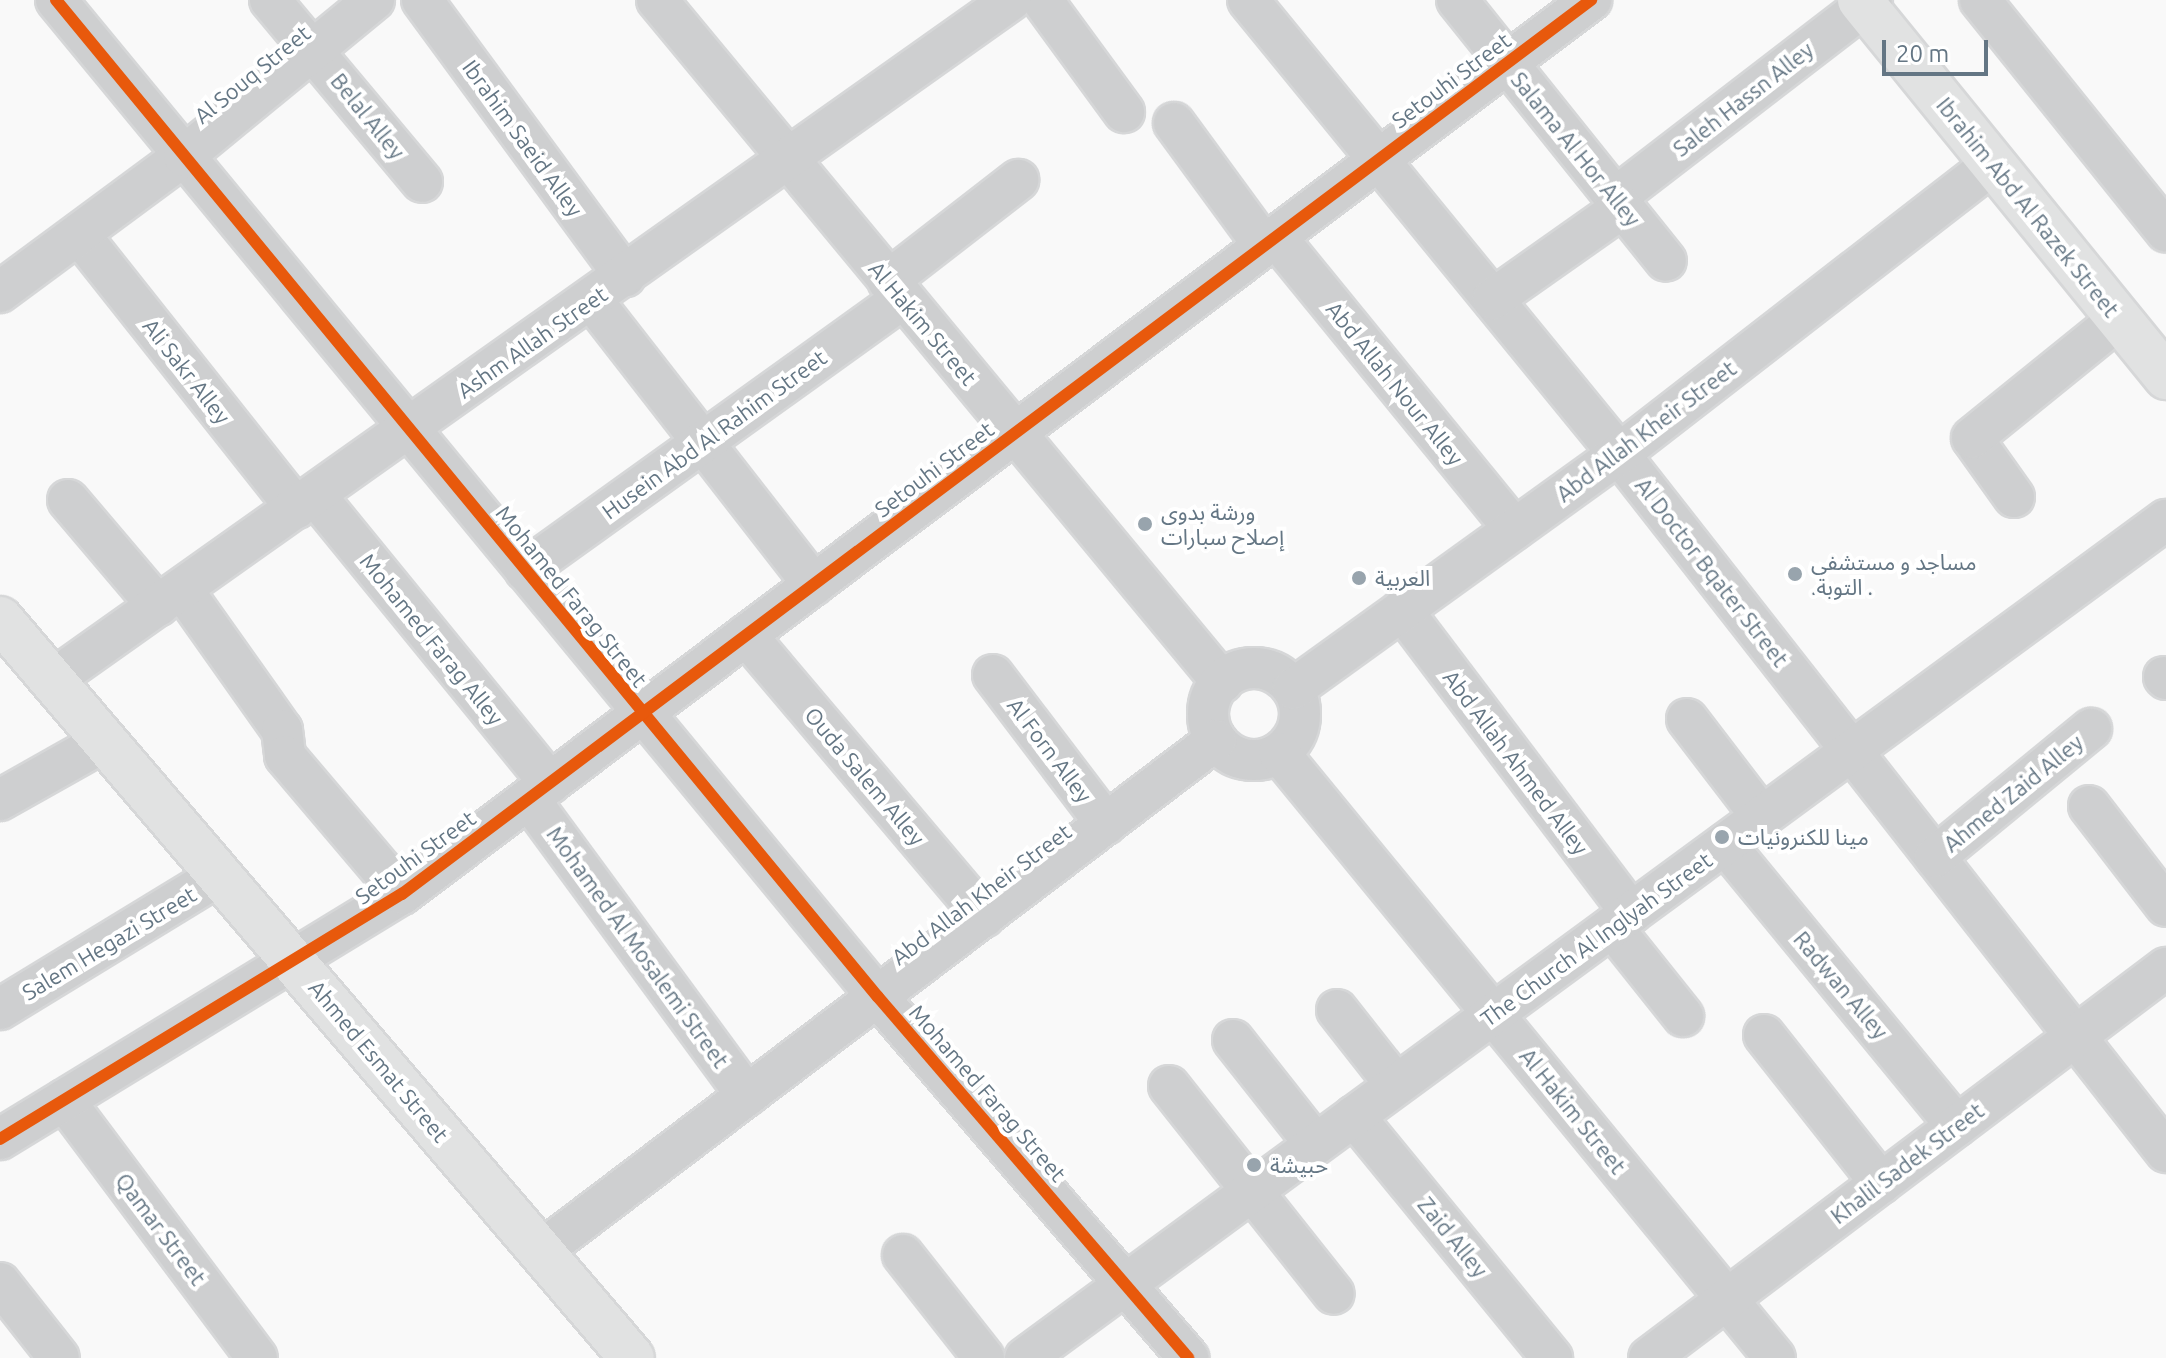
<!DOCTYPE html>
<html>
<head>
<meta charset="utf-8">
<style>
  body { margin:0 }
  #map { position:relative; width:2166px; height:1358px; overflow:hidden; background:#f9f9f9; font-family:Ubuntu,"Noto Sans Arabic",sans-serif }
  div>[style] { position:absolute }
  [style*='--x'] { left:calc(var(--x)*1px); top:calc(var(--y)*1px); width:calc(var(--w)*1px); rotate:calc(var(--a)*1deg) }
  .roads { filter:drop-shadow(2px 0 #d6d7d8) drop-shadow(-2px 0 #d6d7d8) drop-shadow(0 2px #d6d7d8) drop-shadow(0 -2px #d6d7d8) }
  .minor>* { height:40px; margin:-20px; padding:0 20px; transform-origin:20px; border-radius:20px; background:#cecfd0 }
  .minor>.ring { margin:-20px; padding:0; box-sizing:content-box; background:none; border:40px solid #cecfd0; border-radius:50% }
  .secondary>* { height:44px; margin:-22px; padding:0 22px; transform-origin:22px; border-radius:22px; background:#e1e2e2 }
  .cycleway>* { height:12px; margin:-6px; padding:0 6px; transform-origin:6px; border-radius:6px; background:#e8590c }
  .dots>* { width:22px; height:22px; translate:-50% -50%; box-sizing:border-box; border:4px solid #fff; border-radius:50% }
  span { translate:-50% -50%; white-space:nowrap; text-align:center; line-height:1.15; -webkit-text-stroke:8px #fff; paint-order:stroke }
  .street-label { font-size:22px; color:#647684 }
  .poi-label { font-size:22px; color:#647684 }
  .left { translate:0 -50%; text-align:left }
  .scale { position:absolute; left:1882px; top:40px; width:106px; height:36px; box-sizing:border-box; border:4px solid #647684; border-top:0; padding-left:10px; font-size:24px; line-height:28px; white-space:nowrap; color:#647684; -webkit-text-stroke:6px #fff; paint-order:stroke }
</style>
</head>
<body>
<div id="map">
  <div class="roads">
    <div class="minor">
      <i style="--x:56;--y:0;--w:1292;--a:50.5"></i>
      <i style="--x:878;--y:997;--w:476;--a:49.3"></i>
      <i style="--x:270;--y:0;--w:237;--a:50.1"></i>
      <i style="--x:422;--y:0;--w:343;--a:53.7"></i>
      <i style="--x:657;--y:0;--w:886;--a:50.36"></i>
      <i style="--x:1042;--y:0;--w:139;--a:53.8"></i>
      <i style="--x:1248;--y:0;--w:586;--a:50.74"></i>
      <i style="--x:1619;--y:454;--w:887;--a:51.92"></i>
      <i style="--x:1457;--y:0;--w:334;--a:51.3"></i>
      <i style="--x:1980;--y:0;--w:297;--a:51.2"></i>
      <i style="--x:1174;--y:123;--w:152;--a:53.8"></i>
      <i style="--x:1615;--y:198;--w:324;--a:-37.6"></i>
      <i style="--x:79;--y:234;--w:350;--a:51.6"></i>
      <i style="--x:1276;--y:237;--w:377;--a:50.8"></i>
      <i style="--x:888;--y:281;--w:165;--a:-37.8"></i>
      <i style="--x:0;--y:292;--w:229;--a:-36.5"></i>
      <i style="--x:184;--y:156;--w:246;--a:-39.4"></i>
      <i style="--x:1493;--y:299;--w:158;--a:-35.2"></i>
      <i style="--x:592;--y:300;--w:361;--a:52.1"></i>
      <i style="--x:315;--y:495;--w:372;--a:50.8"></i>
      <i style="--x:2014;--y:497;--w:72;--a:-125.4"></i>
      <i style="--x:1972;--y:438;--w:189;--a:-39"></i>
      <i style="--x:68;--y:500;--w:139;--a:49.7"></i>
      <i style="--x:525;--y:570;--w:466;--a:-35.7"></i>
      <i style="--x:182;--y:589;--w:173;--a:54.7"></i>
      <i style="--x:282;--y:730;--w:26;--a:83"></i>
      <i style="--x:285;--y:756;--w:181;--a:49.7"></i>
      <i style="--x:1402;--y:610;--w:380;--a:52.9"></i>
      <i style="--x:746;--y:635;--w:369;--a:49.8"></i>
      <i class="ring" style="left:1208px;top:668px;width:52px;height:52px"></i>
      <i style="--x:993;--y:675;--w:187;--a:52.8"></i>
      <i style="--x:2164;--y:677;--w:3;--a:45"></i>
      <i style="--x:51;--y:681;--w:1177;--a:-35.35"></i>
      <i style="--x:1293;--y:689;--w:402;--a:-35.8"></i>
      <i style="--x:1619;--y:454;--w:473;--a:-37.8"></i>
      <i style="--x:1687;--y:719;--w:123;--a:52.6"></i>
      <i style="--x:1279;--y:753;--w:782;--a:50.65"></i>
      <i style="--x:529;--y:799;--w:368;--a:53.7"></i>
      <i style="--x:0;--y:800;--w:118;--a:-29.4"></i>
      <i style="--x:2089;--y:806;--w:126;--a:52.4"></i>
      <i style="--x:1725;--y:844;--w:365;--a:50.6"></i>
      <i style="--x:1935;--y:857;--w:202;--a:-39.4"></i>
      <i style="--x:1612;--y:927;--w:114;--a:51.4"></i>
      <i style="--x:0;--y:1009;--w:255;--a:-31.4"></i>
      <i style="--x:1337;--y:1010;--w:95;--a:51.8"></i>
      <i style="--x:1764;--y:1035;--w:189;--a:51.7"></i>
      <i style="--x:1233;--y:1040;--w:132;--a:51.7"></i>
      <i style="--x:1169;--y:1086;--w:265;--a:51.6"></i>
      <i style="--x:64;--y:1100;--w:322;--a:53.2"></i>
      <i style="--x:1354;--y:1116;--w:313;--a:50.7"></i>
      <i style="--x:0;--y:1139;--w:471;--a:-31.4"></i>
      <i style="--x:402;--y:894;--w:1488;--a:-36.94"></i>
      <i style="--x:540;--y:1252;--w:848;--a:-37.14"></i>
      <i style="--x:903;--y:1255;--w:131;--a:51.8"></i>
      <i style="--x:0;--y:1283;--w:95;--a:51.8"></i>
      <i style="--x:1025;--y:1358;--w:1416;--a:-36.3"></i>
      <i style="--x:1649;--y:1358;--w:648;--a:-37.03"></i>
    </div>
    <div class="secondary">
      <i style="--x:1860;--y:0;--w:486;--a:50.9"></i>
      <i style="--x:0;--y:619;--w:972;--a:49.46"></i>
    </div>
  </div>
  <div class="cycleway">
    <i style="--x:56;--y:0;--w:1292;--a:50.5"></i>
    <i style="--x:878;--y:997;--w:476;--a:49.3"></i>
    <i style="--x:0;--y:1139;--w:471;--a:-31.4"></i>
    <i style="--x:402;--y:894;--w:1488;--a:-36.94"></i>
  </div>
  <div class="dots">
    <i style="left:1145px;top:524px;background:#98a4ad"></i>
    <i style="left:1795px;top:574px;background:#98a4ad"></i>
    <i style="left:1359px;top:578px;background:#98a4ad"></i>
    <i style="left:1722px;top:837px;background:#98a4ad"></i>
    <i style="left:1254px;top:1165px;background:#98a4ad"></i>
  </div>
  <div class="street-label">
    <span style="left:252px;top:74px;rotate:-39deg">Al Souq Street</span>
    <span style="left:1451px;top:80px;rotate:-37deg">Setouhi Street</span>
    <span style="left:1743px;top:99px;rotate:-38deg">Saleh Hassn Alley</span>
    <span style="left:368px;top:116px;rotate:51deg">Belal Alley</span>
    <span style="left:523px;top:138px;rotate:54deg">Ibrahim Saeid Alley</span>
    <span style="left:1576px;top:149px;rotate:51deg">Salama Al Hor Alley</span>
    <span style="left:2028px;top:207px;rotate:51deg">Ibrahim Abd Al Razek Street</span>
    <span style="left:923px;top:323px;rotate:50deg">Al Hakim Street</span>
    <span style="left:532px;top:342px;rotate:-35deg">Ashm Allah Street</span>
    <span style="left:187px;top:371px;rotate:52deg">Ali Sakr Alley</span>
    <span style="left:1395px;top:383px;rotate:51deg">Abd Allah Nour Alley</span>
    <span style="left:1646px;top:431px;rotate:-37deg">Abd Allah Kheir Street</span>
    <span style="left:714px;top:434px;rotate:-36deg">Husein Abd Al Rahim Street</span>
    <span style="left:934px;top:469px;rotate:-37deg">Setouhi Street</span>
    <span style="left:1712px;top:572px;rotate:52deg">Al Doctor Bqater Street</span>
    <span style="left:572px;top:596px;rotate:51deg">Mohamed Farag Street</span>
    <span style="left:432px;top:639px;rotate:51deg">Mohamed Farag Alley</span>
    <span style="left:1050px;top:750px;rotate:53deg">Al Forn Alley</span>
    <span style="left:1516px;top:762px;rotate:53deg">Abd Allah Ahmed Alley</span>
    <span style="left:865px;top:776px;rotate:50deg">Ouda Salem Alley</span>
    <span style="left:2013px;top:793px;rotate:-39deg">Ahmed Zaid Alley</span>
    <span style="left:415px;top:857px;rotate:-36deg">Setouhi Street</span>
    <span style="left:981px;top:894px;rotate:-37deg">Abd Allah Kheir Street</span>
    <span style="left:1596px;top:939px;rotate:-36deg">The Church Al Inglyah Street</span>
    <span style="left:109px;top:943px;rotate:-31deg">Salem Hegazi Street</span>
    <span style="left:638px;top:947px;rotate:54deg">Mohamed Al Mosalemi Street</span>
    <span style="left:1841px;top:985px;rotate:50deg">Radwan Alley</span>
    <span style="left:379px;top:1061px;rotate:50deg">Ahmed Esmat Street</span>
    <span style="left:988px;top:1093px;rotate:49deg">Mohamed Farag Street</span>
    <span style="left:1573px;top:1111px;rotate:51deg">Al Hakim Street</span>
    <span style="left:1907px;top:1163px;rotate:-37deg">Khalil Sadek Street</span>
    <span style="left:161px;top:1229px;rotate:53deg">Qamar Street</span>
    <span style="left:1453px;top:1237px;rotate:51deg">Zaid Alley</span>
  </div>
  <div class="poi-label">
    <span class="left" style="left:1161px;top:524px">ورشة بدوى<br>إصلاح سبارات</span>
    <span class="left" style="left:1811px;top:574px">مساجد و مستشفى<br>.التوبة .</span>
    <span class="left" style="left:1375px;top:578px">العربية</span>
    <span class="left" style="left:1738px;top:837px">مينا للكنرونيات</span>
    <span class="left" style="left:1270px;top:1165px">حبيشة</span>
  </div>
  <div class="scale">20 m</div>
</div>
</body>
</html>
